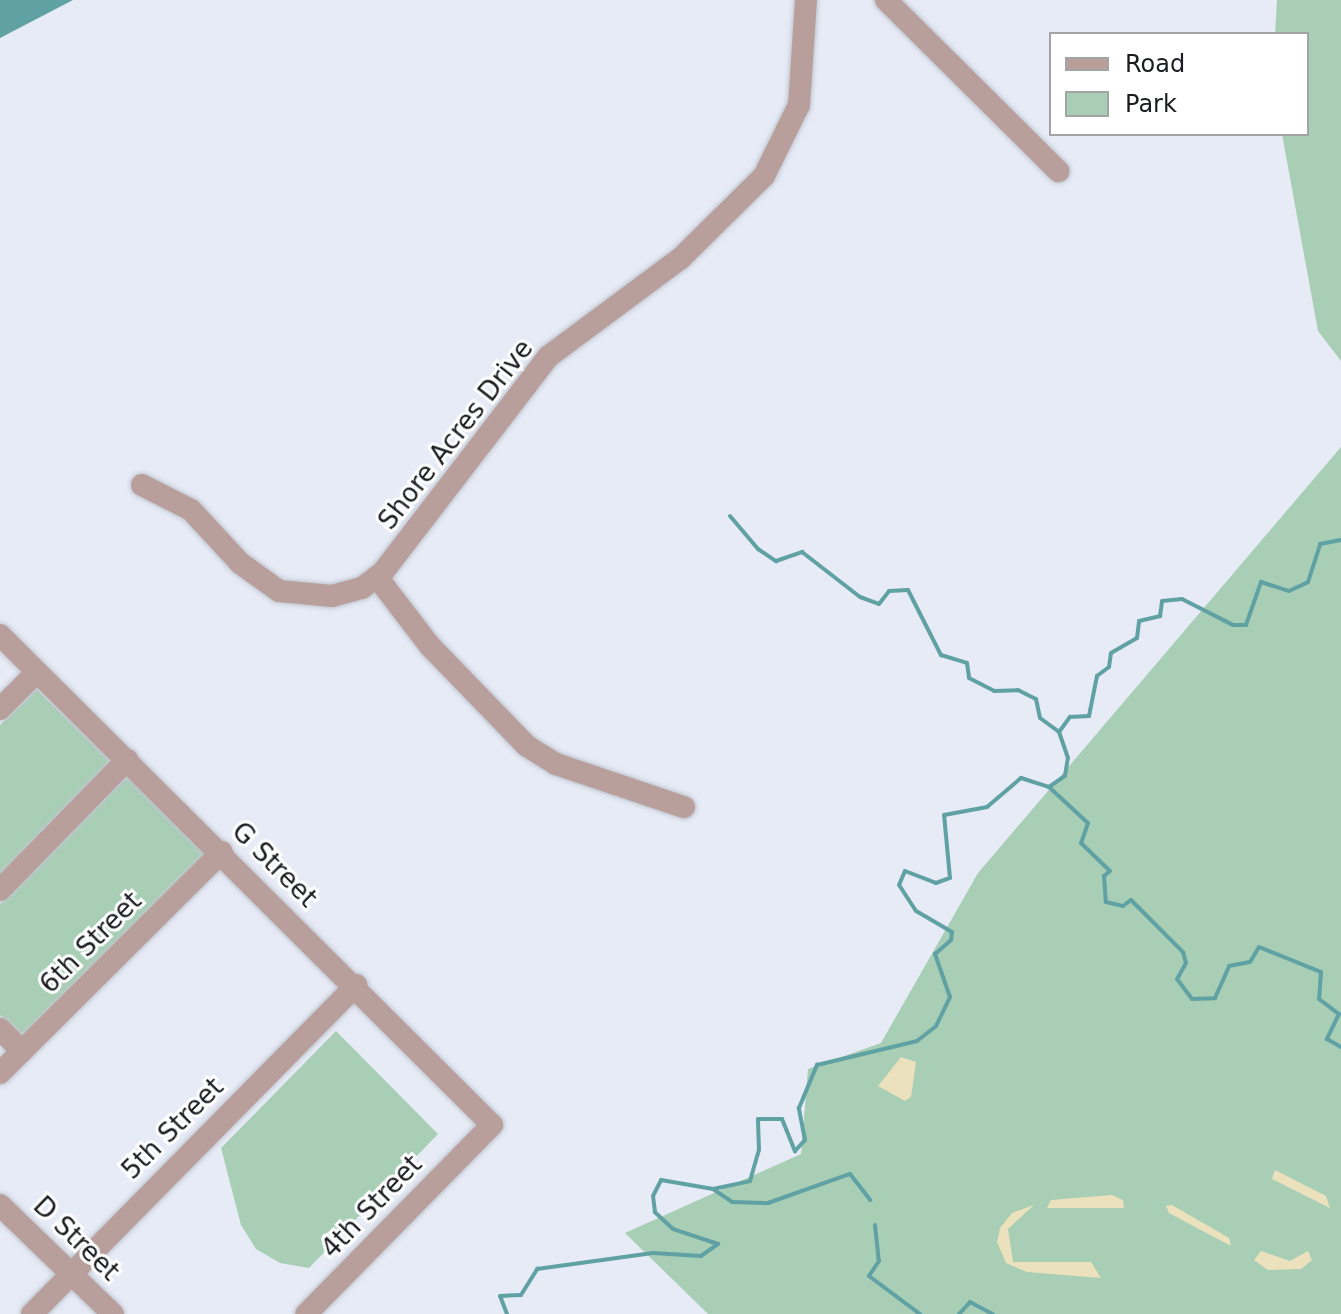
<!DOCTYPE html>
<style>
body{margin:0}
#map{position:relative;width:1341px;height:1314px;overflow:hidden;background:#e6ebf6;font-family:"DejaVu Sans",sans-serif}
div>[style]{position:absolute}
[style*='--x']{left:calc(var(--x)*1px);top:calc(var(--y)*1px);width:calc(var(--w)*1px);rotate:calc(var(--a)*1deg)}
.green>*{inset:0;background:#a8ceb5}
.sand>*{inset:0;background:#ebe1bc}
.water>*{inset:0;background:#60a1a4}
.stream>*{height:4px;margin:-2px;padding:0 2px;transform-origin:2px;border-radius:2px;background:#60a1a4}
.roads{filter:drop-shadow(0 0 2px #c1c6cf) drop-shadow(0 0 2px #c1c6cf)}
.minor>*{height:22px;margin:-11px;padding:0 11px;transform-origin:11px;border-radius:11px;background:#b89f9c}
span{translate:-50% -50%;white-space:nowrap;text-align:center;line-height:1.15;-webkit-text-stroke:6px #fff;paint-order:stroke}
.street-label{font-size:26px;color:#1a1c20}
.legend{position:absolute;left:1049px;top:32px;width:260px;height:104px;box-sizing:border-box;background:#fff;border:2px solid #a3a4a6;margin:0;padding:10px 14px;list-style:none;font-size:24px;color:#1a1c20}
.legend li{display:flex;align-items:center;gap:16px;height:40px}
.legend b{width:40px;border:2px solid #a3a4a6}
</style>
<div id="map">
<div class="green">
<div style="clip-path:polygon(1277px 0,1341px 0,1341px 361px,1318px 331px,1282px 134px,1307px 134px,1307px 34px,1275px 34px)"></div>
<div style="clip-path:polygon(1341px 447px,1341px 1314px,708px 1314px,625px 1233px,801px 1154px,808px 1069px,881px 1043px,978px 873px)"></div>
<div style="clip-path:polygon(37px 689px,114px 765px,0 880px,0 725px)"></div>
<div style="clip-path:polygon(126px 776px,206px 854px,25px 1039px,0 1015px,0 904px)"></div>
<div style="clip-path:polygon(336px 1031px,438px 1134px,309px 1268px,280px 1263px,256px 1249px,241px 1225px,221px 1148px)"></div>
</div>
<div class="sand">
<div style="clip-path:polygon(901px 1057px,916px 1062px,911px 1097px,905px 1101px,878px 1086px)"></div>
<div style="clip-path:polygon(1275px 1170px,1326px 1196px,1330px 1208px,1272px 1179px)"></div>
<div style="clip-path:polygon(1112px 1195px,1123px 1200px,1124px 1208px,1047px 1208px,1051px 1200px)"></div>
<div style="clip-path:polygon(1034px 1205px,1008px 1229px,1013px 1262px,1091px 1262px,1101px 1278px,1027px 1272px,1006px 1263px,997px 1242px,1000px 1228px,1012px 1213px)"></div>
<div style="clip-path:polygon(1172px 1205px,1229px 1238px,1231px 1246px,1169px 1213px,1166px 1206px)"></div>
<div style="clip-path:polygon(1261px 1251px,1290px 1261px,1308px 1251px,1312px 1260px,1301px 1269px,1268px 1270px,1254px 1260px)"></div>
</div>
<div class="water">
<div style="clip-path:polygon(0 0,73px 0,0 38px)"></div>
</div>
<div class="stream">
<div style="--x:730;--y:516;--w:43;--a:49.7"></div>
<div style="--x:758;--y:549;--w:22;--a:34"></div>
<div style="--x:776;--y:561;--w:28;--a:-19"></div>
<div style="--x:802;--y:552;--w:73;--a:37.8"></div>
<div style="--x:860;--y:597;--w:20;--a:20"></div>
<div style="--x:879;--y:604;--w:16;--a:-52"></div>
<div style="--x:889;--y:591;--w:19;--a:-3"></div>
<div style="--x:908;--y:590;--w:73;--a:63.1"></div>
<div style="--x:941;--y:655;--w:27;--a:17"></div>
<div style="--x:967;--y:663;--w:15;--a:82"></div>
<div style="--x:969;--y:678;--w:28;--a:27"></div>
<div style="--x:994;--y:691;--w:24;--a:-2"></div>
<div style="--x:1018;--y:690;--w:20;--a:27"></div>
<div style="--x:1036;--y:699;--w:19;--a:78"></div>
<div style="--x:1040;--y:718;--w:24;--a:36"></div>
<div style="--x:1049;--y:787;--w:19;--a:-35"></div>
<div style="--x:1065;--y:776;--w:18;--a:-81"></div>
<div style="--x:1068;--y:758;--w:28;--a:-109"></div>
<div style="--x:1059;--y:732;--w:19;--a:-54"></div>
<div style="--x:1070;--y:717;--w:19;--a:-3"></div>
<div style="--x:1089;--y:716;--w:41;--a:-78.7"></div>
<div style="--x:1097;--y:676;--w:15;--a:-37"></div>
<div style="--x:1109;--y:667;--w:14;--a:-82"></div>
<div style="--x:1111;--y:653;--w:30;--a:-30"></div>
<div style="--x:1137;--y:638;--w:17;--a:-83"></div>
<div style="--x:1139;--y:621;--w:22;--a:-13"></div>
<div style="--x:1160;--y:616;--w:15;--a:-82"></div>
<div style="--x:1162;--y:601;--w:20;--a:-6"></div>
<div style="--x:1182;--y:599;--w:57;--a:27"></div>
<div style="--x:1233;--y:625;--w:13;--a:0"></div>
<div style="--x:1246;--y:625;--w:46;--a:-70.8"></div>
<div style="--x:1261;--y:582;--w:29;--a:18"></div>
<div style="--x:1289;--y:591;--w:21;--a:-25"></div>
<div style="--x:1308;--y:582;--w:40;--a:-72"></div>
<div style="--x:1320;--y:544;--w:21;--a:-11"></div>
<div style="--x:713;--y:1189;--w:38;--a:-12"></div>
<div style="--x:750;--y:1181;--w:32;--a:-74"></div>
<div style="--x:759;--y:1150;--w:31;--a:-92"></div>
<div style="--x:758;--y:1119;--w:24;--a:0"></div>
<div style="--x:782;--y:1119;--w:35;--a:68"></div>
<div style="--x:795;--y:1151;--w:15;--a:-48"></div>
<div style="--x:805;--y:1140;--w:33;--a:-101"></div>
<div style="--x:799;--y:1108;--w:47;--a:-67.3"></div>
<div style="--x:817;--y:1065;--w:103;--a:-13.5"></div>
<div style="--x:917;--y:1041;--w:24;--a:-38"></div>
<div style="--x:936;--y:1026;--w:32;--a:-64"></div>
<div style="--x:950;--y:997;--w:46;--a:-109.2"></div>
<div style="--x:935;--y:954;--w:21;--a:-41"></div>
<div style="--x:951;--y:940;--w:8;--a:-83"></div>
<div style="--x:952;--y:932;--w:42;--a:-149.7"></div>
<div style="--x:916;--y:911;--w:31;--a:-123"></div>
<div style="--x:899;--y:885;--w:15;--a:-67"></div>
<div style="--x:905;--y:871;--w:33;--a:21"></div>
<div style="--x:936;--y:883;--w:15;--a:-20"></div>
<div style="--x:950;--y:878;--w:63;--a:-95.4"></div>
<div style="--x:944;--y:815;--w:44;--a:-10.5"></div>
<div style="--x:987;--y:807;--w:45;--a:-40.5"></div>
<div style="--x:1021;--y:778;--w:29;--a:18"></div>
<div style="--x:1049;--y:787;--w:53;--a:42.7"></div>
<div style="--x:1088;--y:823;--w:21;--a:109"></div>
<div style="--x:1081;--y:843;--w:40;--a:44"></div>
<div style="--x:1110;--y:871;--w:8;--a:140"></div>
<div style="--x:1104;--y:876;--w:26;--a:86"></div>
<div style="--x:1106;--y:902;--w:17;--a:13"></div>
<div style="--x:1123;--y:906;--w:10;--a:-37"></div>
<div style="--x:1131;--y:900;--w:74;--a:45"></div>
<div style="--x:1183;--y:952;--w:11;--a:75"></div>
<div style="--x:1186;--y:963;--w:18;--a:119"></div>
<div style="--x:1177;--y:979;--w:25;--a:53"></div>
<div style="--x:1192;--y:999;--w:23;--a:-2"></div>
<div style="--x:1215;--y:998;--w:35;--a:-66"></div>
<div style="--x:1229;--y:966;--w:21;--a:-11"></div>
<div style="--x:1250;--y:962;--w:17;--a:-59"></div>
<div style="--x:1259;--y:947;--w:67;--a:22"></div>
<div style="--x:1321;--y:972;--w:27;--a:94"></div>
<div style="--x:1319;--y:999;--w:25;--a:37"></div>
<div style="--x:1339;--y:1014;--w:28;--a:116"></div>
<div style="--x:1327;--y:1039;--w:16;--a:30"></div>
<div style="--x:875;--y:1225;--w:36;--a:84"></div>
<div style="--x:879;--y:1261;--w:18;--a:124"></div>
<div style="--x:869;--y:1276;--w:64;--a:36.7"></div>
<div style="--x:507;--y:1314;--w:19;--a:-111"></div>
<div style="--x:500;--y:1296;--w:21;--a:-3"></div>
<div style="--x:521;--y:1295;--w:31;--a:-58"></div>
<div style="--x:537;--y:1269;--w:117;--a:-7.9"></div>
<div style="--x:653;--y:1253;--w:48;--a:3.6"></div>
<div style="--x:701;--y:1256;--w:21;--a:-35"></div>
<div style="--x:718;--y:1244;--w:47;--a:-161.6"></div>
<div style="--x:673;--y:1229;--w:25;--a:-137"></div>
<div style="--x:655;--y:1212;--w:16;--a:-97"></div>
<div style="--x:653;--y:1196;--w:18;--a:-63"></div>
<div style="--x:661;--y:1180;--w:53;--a:9.8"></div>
<div style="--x:713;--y:1189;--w:23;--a:34"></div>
<div style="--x:732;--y:1202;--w:36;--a:2"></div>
<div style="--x:768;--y:1203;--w:87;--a:-19.5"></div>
<div style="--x:850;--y:1174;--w:33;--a:52"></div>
<div style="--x:959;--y:1314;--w:16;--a:-47"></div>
<div style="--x:970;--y:1302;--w:26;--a:28"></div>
</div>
<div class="roads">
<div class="minor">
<div style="--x:886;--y:0;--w:243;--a:44.8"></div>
<div style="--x:142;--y:485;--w:55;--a:27"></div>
<div style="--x:191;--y:510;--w:72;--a:47.2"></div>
<div style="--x:240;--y:563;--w:48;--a:35.7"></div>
<div style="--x:279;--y:591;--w:53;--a:5.4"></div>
<div style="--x:332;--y:596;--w:31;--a:-15"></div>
<div style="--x:362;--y:588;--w:26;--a:-37"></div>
<div style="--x:383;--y:572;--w:272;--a:-52.5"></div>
<div style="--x:549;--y:356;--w:164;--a:-36.6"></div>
<div style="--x:681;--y:258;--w:117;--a:-44.7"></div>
<div style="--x:764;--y:176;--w:79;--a:-63.8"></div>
<div style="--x:799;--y:105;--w:105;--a:-86.2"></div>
<div style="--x:377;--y:577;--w:87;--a:52.5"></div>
<div style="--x:430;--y:646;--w:139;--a:45.9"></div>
<div style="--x:527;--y:746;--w:34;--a:32"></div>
<div style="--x:556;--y:764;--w:135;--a:18.6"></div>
<div style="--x:0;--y:635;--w:694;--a:44.88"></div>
<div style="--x:492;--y:1125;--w:265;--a:134.5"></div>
<div style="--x:0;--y:709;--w:52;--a:-45"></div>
<div style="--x:0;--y:890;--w:182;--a:-45.7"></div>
<div style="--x:0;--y:1029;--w:31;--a:45"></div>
<div style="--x:0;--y:1073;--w:313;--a:-44.9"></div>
<div style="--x:0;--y:1205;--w:157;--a:44"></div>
<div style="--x:32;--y:1314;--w:462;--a:-45.4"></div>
</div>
</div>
<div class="street-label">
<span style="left:456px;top:435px;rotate:-52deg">Shore Acres Drive</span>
<span style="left:274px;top:865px;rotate:45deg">G Street</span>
<span style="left:91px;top:943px;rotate:-45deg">6th Street</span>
<span style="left:173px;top:1129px;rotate:-45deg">5th Street</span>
<span style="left:372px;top:1207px;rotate:-46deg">4th Street</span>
<span style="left:76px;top:1239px;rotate:44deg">D Street</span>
</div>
<ul class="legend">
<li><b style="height:10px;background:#b89f9c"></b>Road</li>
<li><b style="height:22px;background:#a8ceb5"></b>Park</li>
</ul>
</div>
